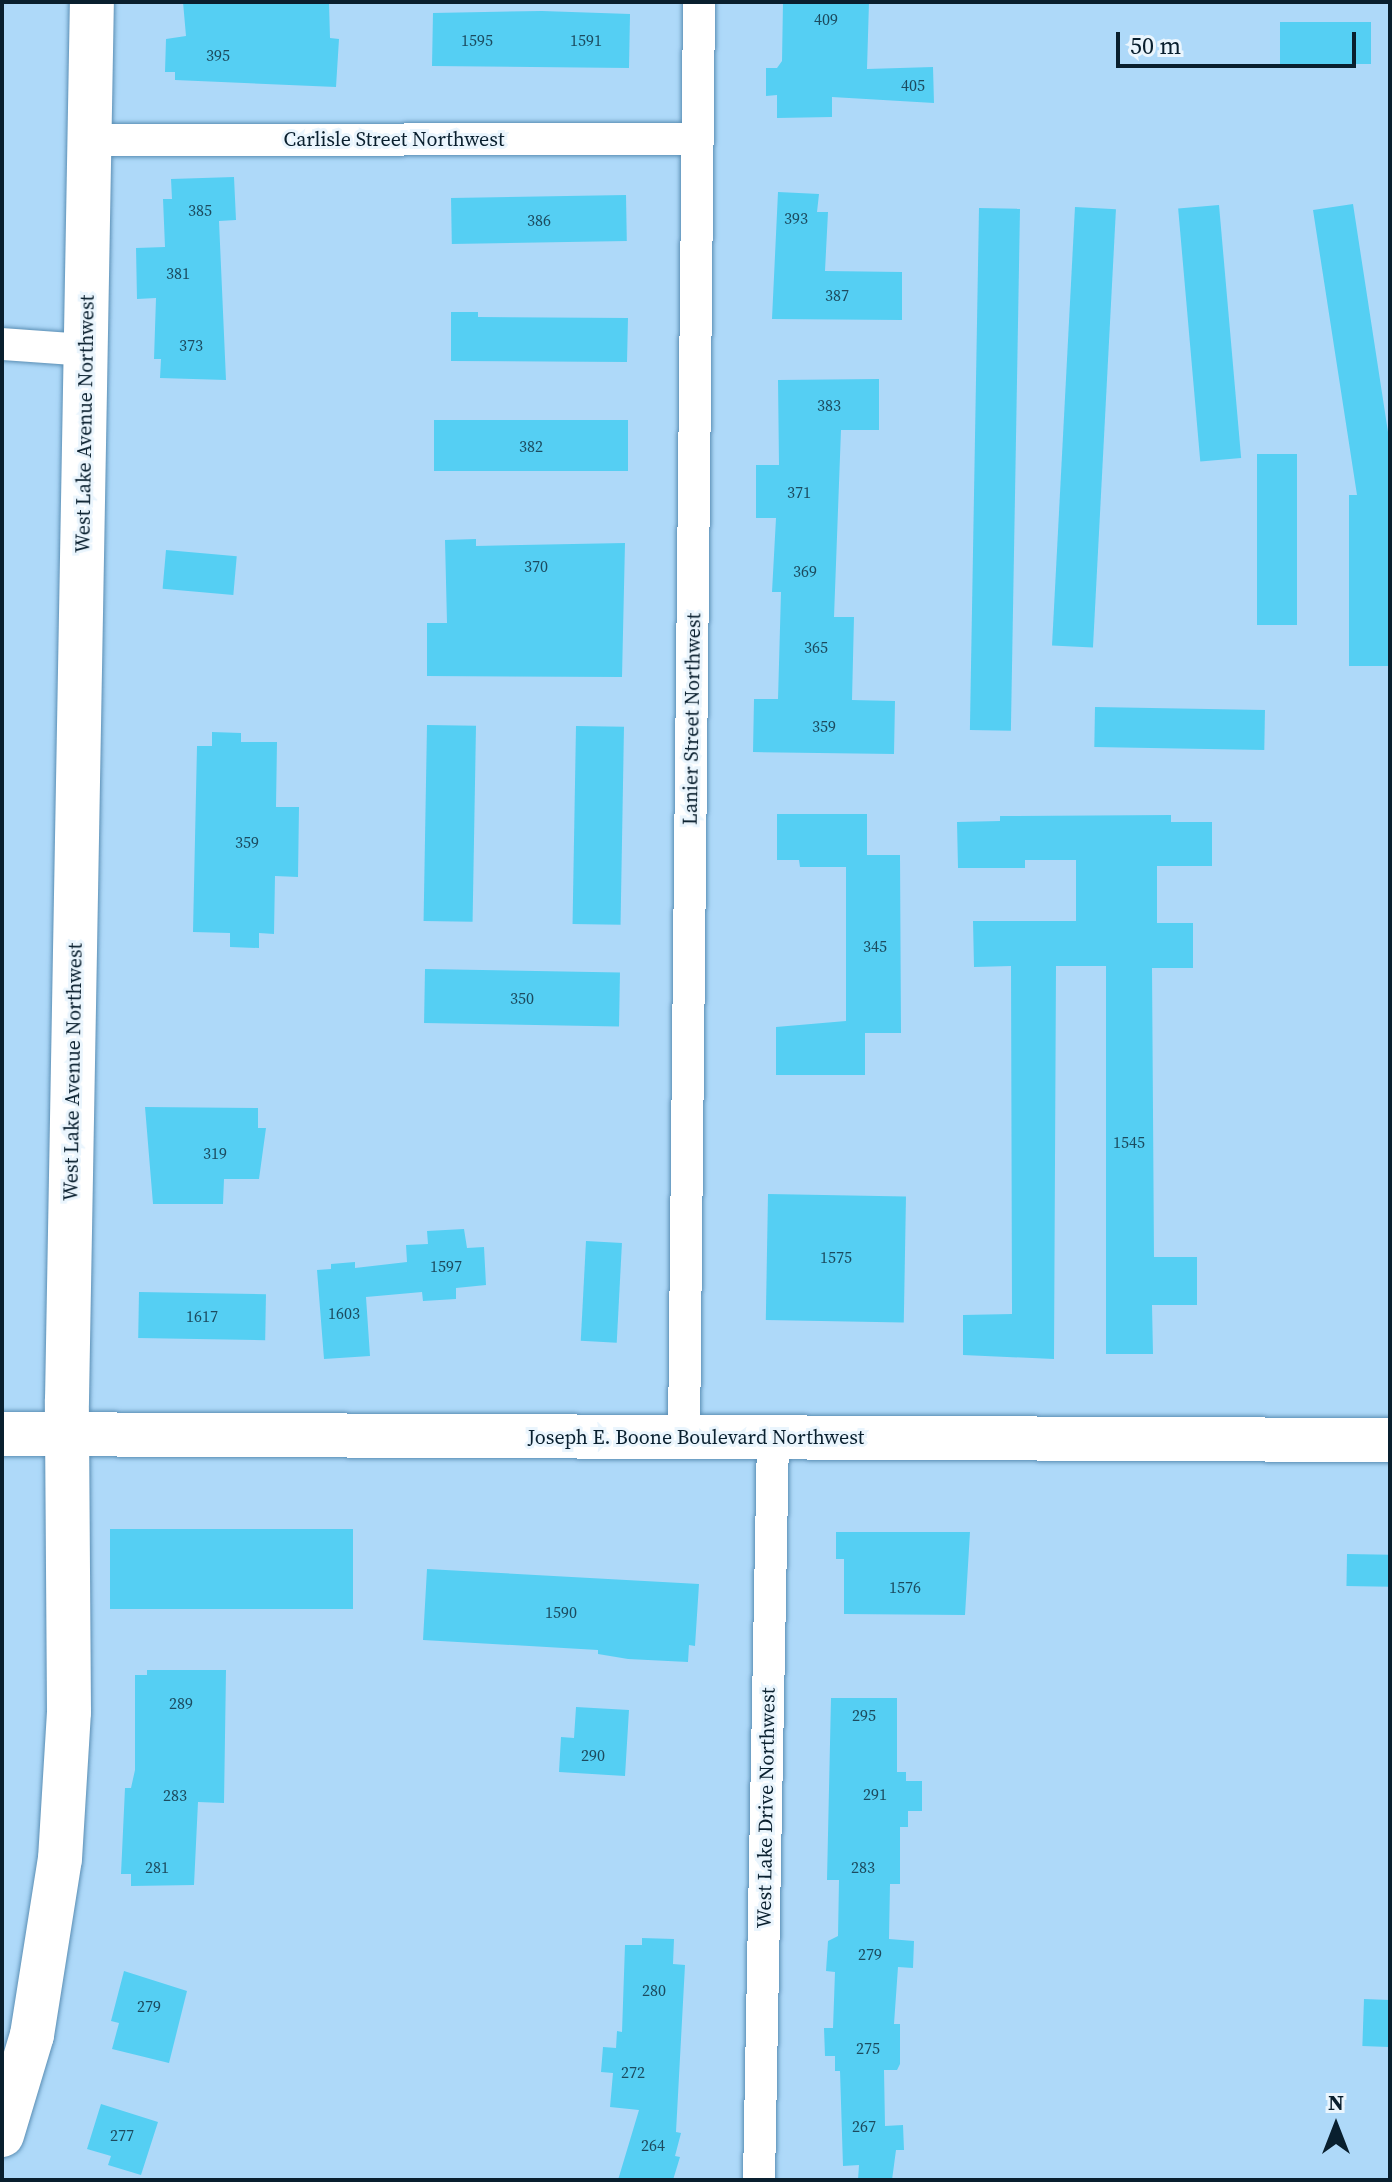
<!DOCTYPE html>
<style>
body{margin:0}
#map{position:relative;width:1392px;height:2182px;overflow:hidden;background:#aed9f9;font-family:"Source Serif 4",serif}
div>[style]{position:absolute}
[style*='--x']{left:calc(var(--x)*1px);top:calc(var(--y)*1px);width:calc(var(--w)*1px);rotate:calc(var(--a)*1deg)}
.building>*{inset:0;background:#55cff3;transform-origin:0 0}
.roads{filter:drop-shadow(0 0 2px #5a8eb4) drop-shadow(0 0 2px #5a8eb4)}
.street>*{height:32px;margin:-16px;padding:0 16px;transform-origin:16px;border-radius:16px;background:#fff}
.secondary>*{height:44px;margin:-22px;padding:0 22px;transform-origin:22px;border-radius:22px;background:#fff}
span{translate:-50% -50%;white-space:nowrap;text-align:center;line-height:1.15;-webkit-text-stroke:6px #eaf5fd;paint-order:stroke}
.number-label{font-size:16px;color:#1c4b5f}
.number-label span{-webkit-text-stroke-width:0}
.street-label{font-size:20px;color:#091f2e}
.frame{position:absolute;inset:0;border:4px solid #091f2e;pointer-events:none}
.north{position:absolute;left:1296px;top:2086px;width:80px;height:80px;-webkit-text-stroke:6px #eaf5fd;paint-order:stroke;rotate:0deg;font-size:22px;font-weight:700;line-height:32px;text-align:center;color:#091f2e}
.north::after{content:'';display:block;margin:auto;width:28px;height:36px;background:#091f2e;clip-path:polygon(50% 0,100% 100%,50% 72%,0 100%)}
.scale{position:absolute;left:1116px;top:32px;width:240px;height:36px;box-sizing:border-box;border:4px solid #091f2e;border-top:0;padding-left:10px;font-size:24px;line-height:28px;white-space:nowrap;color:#091f2e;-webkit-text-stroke:6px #eaf5fd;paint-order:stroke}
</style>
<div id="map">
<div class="building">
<div style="clip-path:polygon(183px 2px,329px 2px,330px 38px,339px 39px,336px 87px,175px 80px,175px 72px,165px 72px,166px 39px,186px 36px)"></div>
<div style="clip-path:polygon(783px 2px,869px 2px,867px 69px,933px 67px,934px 103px,832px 97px,832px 117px,777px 118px,777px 95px,766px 96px,766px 68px,777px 68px,782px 61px)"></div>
<div style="clip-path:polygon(542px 11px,630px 14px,629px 68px,432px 66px,433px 13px)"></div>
<div style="left:1280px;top:22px;width:91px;height:42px"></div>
<div style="clip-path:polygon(234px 177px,236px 220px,219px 221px,226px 380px,160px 378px,161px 359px,154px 359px,156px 298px,137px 299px,136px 248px,165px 247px,163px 199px,172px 199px,171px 179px)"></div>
<div style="clip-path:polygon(778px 192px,819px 194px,817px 212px,828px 212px,825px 271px,902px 272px,902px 320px,772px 319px)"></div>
<div style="left:626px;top:195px;width:46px;height:175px;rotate:89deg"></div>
<div style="clip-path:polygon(1353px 204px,1390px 445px,1389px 666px,1349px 666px,1349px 495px,1357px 495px,1313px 210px)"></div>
<div style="left:1219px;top:205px;width:254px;height:41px;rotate:85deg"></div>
<div style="left:1075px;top:207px;width:41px;height:439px;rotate:3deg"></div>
<div style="left:979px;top:208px;width:41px;height:522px;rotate:1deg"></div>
<div style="clip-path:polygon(451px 312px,478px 312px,478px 317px,628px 318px,627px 362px,451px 361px)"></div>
<div style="clip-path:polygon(879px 379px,879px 430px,841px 430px,834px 617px,854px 617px,852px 700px,895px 701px,894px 754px,753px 752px,754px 699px,778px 699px,781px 592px,772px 592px,776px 518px,756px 518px,756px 465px,779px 465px,778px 380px)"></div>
<div style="left:628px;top:420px;width:51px;height:194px;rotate:90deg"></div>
<div style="left:1257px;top:454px;width:40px;height:171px"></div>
<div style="clip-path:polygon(476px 539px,476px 546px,625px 543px,622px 677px,427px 676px,427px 623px,447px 623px,445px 540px)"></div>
<div style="left:166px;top:550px;width:71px;height:39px;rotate:5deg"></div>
<div style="left:1095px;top:707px;width:170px;height:40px;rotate:1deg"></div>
<div style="left:427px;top:725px;width:49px;height:196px;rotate:1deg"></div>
<div style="left:576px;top:726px;width:48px;height:198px;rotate:1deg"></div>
<div style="clip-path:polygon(212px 732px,241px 733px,241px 742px,277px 742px,276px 807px,299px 807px,298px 877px,275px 876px,274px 934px,259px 933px,259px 948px,230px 947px,230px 933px,193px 932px,197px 746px,212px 746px)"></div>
<div style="clip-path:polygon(777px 814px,867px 814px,867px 855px,900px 855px,901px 1033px,865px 1033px,865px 1075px,776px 1075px,776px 1027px,846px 1021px,846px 867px,800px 867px,799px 860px,777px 860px)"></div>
<div style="clip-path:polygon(1171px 815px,1171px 822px,1212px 822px,1212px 866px,1157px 866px,1157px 923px,1193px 923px,1193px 968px,1152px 968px,1154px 1257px,1197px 1257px,1197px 1305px,1152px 1305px,1153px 1354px,1106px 1354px,1106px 966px,1056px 966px,1054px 1359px,963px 1355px,963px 1315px,1012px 1314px,1011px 966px,974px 967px,973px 921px,1076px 921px,1076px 860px,1025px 860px,1025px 868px,958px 868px,957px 822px,1000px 821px,1000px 816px)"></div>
<div style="left:425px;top:969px;width:195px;height:54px;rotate:1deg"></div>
<div style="clip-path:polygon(145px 1107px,258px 1108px,258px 1128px,266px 1128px,259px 1179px,224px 1179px,223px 1204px,153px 1204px)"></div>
<div style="left:768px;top:1194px;width:138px;height:126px;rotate:1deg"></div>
<div style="clip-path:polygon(464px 1229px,467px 1248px,484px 1247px,486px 1285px,456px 1288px,456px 1299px,423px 1301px,422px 1292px,366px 1297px,370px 1356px,324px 1359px,317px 1270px,331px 1269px,331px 1264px,355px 1262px,355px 1268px,407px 1262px,406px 1245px,428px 1244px,427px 1231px)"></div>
<div style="left:586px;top:1241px;width:36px;height:100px;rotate:3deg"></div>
<div style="left:139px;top:1292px;width:127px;height:46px;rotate:1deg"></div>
<div style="left:110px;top:1529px;width:243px;height:80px"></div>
<div style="clip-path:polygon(836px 1532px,970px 1532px,965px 1615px,844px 1614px,844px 1559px,836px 1559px)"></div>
<div style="left:1347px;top:1554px;width:43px;height:32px;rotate:1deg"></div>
<div style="clip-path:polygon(427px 1569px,699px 1584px,695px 1646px,689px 1645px,688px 1662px,628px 1659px,598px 1654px,598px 1650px,423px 1640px)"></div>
<div style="clip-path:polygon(147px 1670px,226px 1670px,224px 1803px,198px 1802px,194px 1885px,131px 1886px,131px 1874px,121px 1874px,125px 1788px,131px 1788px,135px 1770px,135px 1675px,147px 1675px)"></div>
<div style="clip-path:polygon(831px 1698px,897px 1698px,897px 1772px,906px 1772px,906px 1781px,922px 1781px,922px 1811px,908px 1811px,908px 1827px,900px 1827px,900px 1884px,890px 1884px,889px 1939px,914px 1941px,913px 1968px,898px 1967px,894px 2024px,900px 2024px,900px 2064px,897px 2070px,884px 2070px,885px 2126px,903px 2125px,904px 2150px,896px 2150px,892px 2180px,858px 2180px,859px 2165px,843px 2166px,840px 2071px,835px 2071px,835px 2056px,825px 2056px,824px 2028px,833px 2028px,835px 1972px,826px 1971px,828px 1941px,838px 1936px,839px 1880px,827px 1880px)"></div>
<div style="clip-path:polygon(576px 1707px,629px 1710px,625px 1776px,559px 1772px,561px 1737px,574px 1738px)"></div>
<div style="clip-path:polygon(642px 1938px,674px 1939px,673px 1964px,685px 1965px,676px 2132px,681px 2133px,675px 2156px,680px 2157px,673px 2180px,618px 2180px,639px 2110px,610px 2107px,613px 2073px,601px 2072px,603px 2047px,616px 2048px,617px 2031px,622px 2032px,625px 1945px,642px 1945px)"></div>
<div style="clip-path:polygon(124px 1971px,187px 1991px,169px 2063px,112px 2049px,119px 2023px,111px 2021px)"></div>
<div style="left:1364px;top:1999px;width:26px;height:47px;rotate:2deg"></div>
<div style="clip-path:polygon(101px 2104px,158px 2122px,141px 2175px,108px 2165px,111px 2156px,87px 2149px)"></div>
</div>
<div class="roads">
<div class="street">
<div style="--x:89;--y:140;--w:609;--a:-0.09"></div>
<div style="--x:2;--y:344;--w:84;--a:4.1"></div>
<div style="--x:684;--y:1436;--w:1434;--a:-89.4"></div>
<div style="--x:759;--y:2180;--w:743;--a:-88.92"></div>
</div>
<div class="secondary">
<div style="--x:2;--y:1434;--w:1388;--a:0.25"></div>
<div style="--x:2;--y:2135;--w:104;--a:-73.3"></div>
<div style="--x:32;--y:2035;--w:178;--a:-81"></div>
<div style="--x:60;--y:1859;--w:147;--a:-86.5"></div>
<div style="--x:69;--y:1712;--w:312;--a:-90.4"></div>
<div style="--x:67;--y:1400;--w:1398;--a:-88.98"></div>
</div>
</div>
<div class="number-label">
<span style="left:826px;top:19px">409</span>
<span style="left:477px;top:40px">1595</span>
<span style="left:586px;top:40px">1591</span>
<span style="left:218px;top:55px">395</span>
<span style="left:913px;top:85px">405</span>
<span style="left:200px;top:210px">385</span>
<span style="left:796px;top:218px">393</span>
<span style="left:539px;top:220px">386</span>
<span style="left:178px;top:273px">381</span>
<span style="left:837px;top:295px">387</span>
<span style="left:191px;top:345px">373</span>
<span style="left:829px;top:405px">383</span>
<span style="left:531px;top:446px">382</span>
<span style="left:799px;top:492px">371</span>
<span style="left:536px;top:566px">370</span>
<span style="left:805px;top:571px">369</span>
<span style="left:816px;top:647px">365</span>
<span style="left:824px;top:726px">359</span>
<span style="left:247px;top:842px">359</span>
<span style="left:875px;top:946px">345</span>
<span style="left:522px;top:998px">350</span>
<span style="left:1129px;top:1142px">1545</span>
<span style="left:215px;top:1153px">319</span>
<span style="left:836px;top:1257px">1575</span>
<span style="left:446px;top:1266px">1597</span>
<span style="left:344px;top:1313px">1603</span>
<span style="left:202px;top:1316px">1617</span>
<span style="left:905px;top:1587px">1576</span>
<span style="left:561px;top:1612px">1590</span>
<span style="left:181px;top:1703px">289</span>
<span style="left:864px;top:1715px">295</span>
<span style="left:593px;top:1755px">290</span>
<span style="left:875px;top:1794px">291</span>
<span style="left:175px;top:1795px">283</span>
<span style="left:157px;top:1867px">281</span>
<span style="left:863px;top:1867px">283</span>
<span style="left:870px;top:1954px">279</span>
<span style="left:654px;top:1990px">280</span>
<span style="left:149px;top:2006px">279</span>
<span style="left:868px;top:2048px">275</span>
<span style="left:633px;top:2072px">272</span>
<span style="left:864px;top:2126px">267</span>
<span style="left:122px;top:2135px">277</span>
<span style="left:653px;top:2145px">264</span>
</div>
<div class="street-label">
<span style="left:394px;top:139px">Carlisle Street Northwest</span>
<span style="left:85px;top:424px;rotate:-89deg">West Lake Avenue Northwest</span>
<span style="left:692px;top:719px;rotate:-89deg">Lanier Street Northwest</span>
<span style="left:73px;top:1072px;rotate:-89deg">West Lake Avenue Northwest</span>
<span style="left:696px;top:1437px">Joseph E. Boone Boulevard Northwest</span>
<span style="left:766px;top:1808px;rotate:-89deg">West Lake Drive Northwest</span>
</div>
<div class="frame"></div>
<div class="north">N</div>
<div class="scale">50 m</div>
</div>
